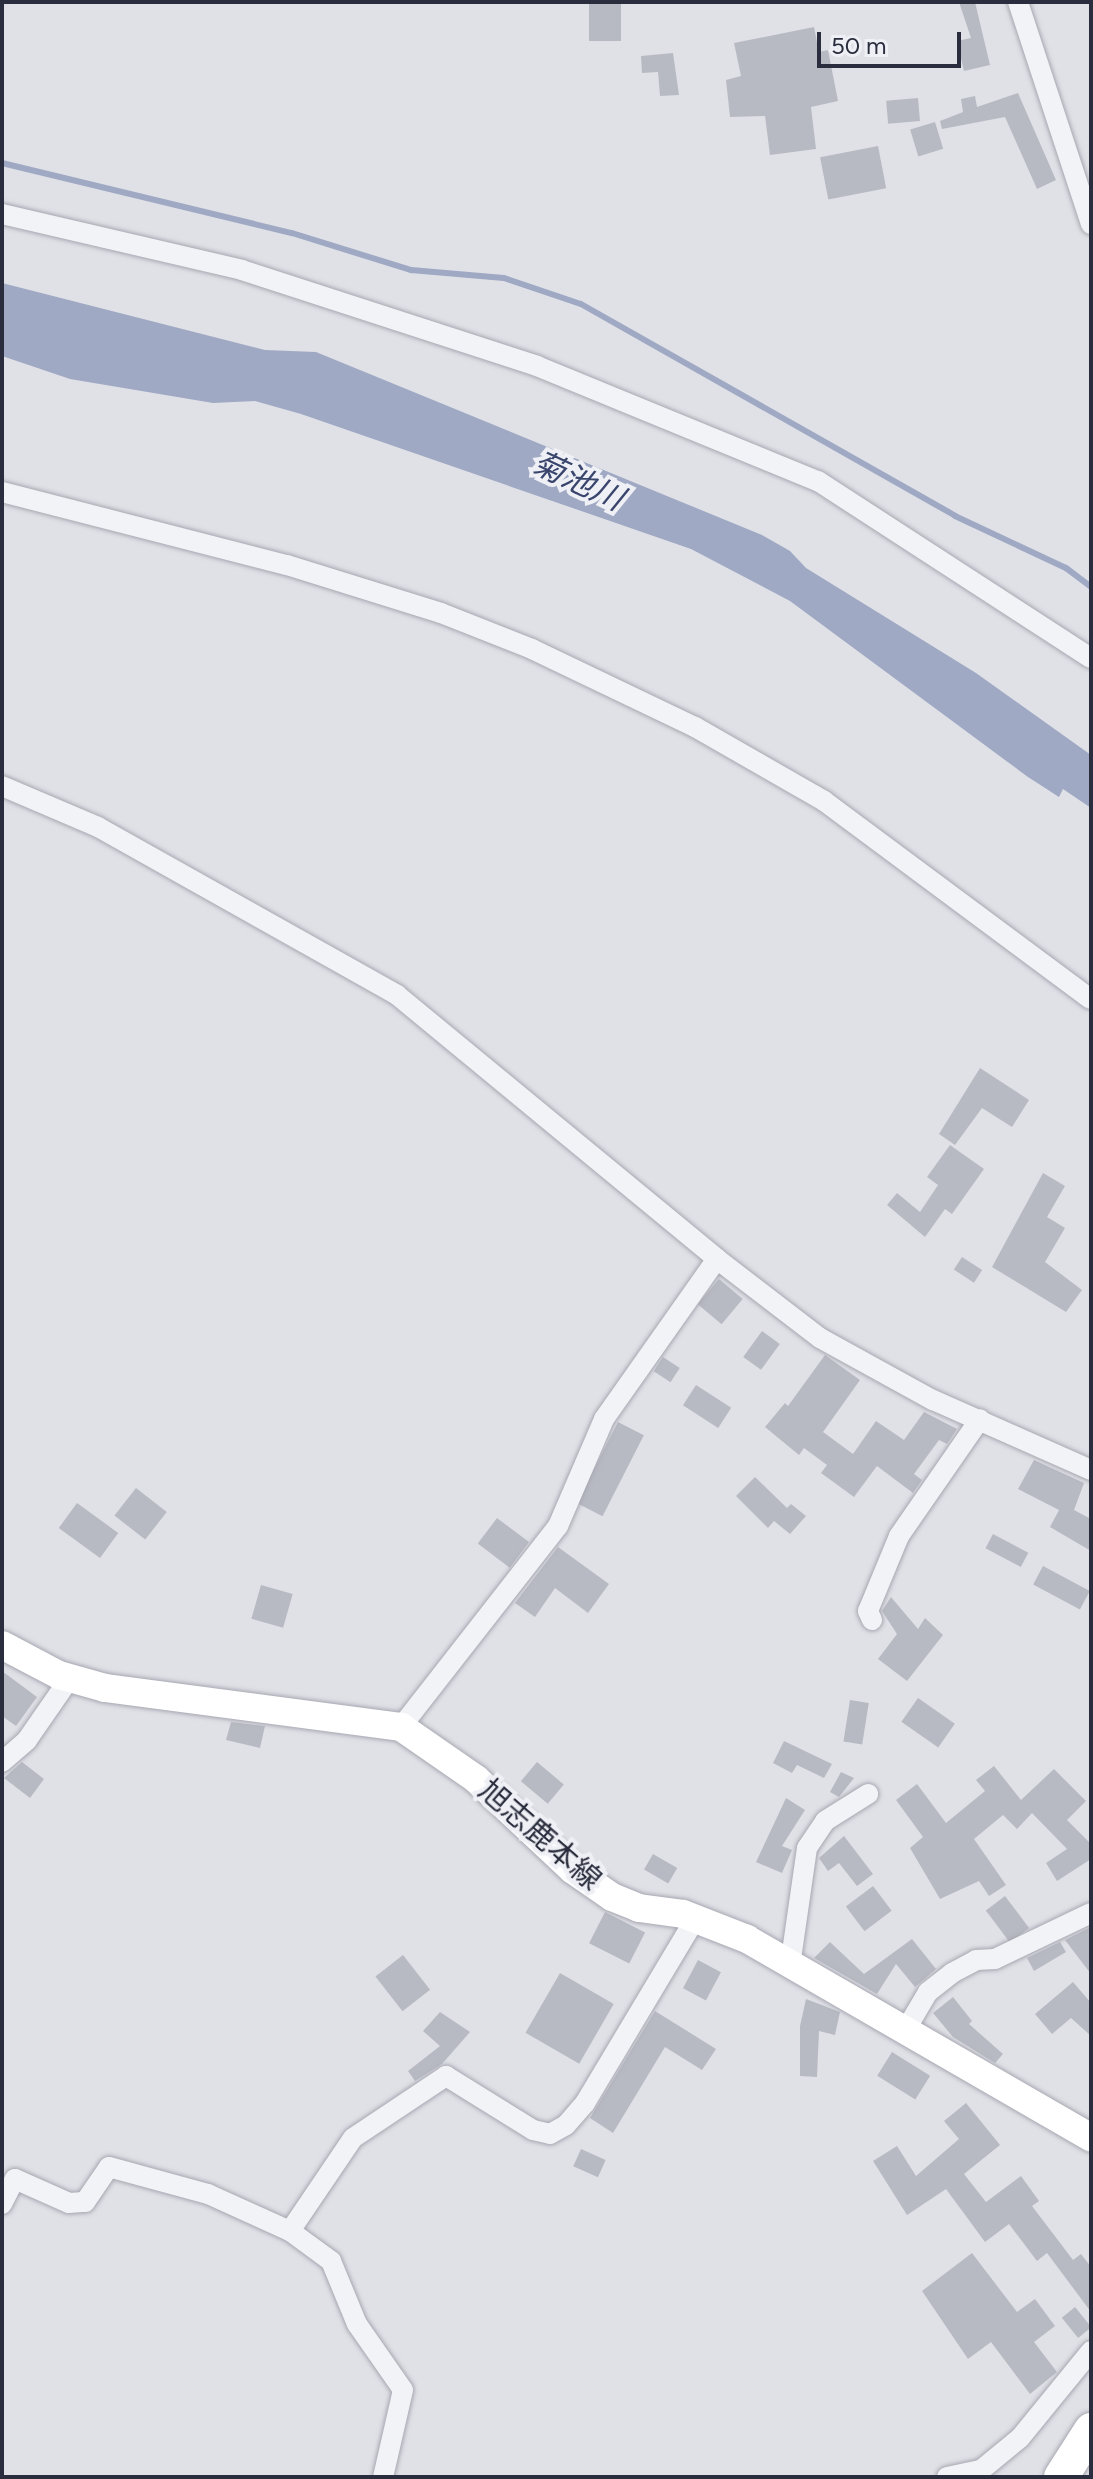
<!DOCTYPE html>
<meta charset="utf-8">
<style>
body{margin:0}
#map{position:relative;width:1093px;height:2479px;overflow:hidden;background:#e0e1e7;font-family:Figtree,"Noto Sans JP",sans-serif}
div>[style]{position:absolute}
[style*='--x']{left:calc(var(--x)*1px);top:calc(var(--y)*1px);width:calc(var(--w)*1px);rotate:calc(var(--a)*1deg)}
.water>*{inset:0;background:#9fa9c3}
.stream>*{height:6px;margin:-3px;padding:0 3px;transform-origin:3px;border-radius:3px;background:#9fa9c3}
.building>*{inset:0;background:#b8bac3;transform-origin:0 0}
.roads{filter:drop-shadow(0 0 2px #a6a7b1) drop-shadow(0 0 2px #a6a7b1)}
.minor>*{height:20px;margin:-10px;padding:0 10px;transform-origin:10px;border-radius:10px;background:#f2f3f6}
.secondary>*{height:28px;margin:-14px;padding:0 14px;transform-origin:14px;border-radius:14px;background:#fff}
.trunk>*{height:34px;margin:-17px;padding:0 17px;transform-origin:17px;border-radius:17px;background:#fff}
span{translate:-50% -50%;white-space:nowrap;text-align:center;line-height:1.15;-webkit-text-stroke:8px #eff0f5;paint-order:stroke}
.street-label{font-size:30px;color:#2a2d3d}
.water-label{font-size:32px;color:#39456c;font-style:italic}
.frame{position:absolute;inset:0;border:4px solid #2a2d3d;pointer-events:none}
.scale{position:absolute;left:817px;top:32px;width:144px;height:36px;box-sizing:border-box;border:4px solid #2a2d3d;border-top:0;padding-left:10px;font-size:24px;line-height:28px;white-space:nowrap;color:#2a2d3d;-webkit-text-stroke:6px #eff0f5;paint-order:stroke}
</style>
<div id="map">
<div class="water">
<div style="clip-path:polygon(2px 283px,265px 350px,316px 352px,762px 535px,790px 551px,806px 568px,976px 673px,1091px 755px,1091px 808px,1063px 789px,1059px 797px,1028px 777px,790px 601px,691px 549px,301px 414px,255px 401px,213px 403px,70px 379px,2px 356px)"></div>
</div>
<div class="stream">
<div style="--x:2;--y:163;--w:298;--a:13.6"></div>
<div style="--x:292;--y:233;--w:125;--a:17.3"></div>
<div style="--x:411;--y:270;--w:93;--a:4.9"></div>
<div style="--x:504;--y:278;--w:81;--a:18.7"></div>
<div style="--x:581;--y:304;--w:430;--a:29.5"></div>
<div style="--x:955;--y:516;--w:123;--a:25.1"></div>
<div style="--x:1066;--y:568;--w:31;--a:37"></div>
</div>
<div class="building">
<div style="left:589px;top:2px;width:32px;height:39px"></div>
<div style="clip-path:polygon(959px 2px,975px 2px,990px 65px,964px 71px,957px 41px,971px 38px)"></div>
<div style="clip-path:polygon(814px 27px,819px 52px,828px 50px,838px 101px,811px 107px,816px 149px,770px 155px,765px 116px,730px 117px,726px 80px,741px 76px,734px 43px)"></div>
<div style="clip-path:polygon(673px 53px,679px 95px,660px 96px,658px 72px,642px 73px,641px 56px)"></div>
<div style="clip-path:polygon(1018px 93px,1056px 180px,1037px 189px,1005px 117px,942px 129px,940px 121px,963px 112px,961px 99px,975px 96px,977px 107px)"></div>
<div style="left:918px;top:98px;width:23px;height:32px;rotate:85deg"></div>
<div style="left:935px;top:122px;width:28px;height:26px;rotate:73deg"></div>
<div style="left:878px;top:146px;width:43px;height:59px;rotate:79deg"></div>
<div style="clip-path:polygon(980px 1068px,1029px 1100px,1012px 1127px,982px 1108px,955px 1145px,939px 1134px)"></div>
<div style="clip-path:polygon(950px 1145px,984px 1169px,952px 1214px,945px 1209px,925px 1237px,887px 1205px,897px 1193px,920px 1212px,938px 1185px,927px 1177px)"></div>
<div style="clip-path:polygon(1043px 1173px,1065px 1186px,1047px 1217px,1065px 1228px,1045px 1262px,1082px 1290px,1066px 1312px,992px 1267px)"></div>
<div style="left:962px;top:1257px;width:24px;height:15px;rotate:33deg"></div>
<div style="left:719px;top:1279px;width:31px;height:33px;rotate:40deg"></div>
<div style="left:762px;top:1331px;width:22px;height:32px;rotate:36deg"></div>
<div style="clip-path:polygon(825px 1355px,860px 1380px,823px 1432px,853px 1454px,876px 1421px,904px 1440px,924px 1412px,957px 1429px,947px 1444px,939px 1440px,914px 1474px,922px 1480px,913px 1493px,877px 1466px,854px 1497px,821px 1473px,827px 1465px,804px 1448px,799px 1455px,765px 1427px,785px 1403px,788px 1406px)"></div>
<div style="left:663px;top:1357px;width:20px;height:17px;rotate:33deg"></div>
<div style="left:696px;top:1385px;width:42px;height:24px;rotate:33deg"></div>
<div style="left:618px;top:1422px;width:29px;height:91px;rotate:27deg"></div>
<div style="clip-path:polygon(1034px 1460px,1084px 1483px,1074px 1510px,1091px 1519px,1091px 1551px,1050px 1527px,1059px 1510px,1018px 1489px)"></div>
<div style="clip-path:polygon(755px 1477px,787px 1508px,791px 1504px,806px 1516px,790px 1534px,774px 1521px,768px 1528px,736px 1496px)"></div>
<div style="left:136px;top:1488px;width:39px;height:35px;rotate:38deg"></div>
<div style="left:77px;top:1503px;width:51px;height:31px;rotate:36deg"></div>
<div style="left:497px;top:1518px;width:40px;height:32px;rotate:37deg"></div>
<div style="left:993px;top:1534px;width:40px;height:16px;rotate:28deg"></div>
<div style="clip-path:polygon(558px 1547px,609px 1584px,588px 1613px,555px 1588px,535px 1617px,515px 1603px)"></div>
<div style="left:1043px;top:1566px;width:53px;height:21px;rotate:28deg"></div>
<div style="left:261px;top:1585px;width:33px;height:35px;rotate:16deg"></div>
<div style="clip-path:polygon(891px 1597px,918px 1629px,925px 1618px,943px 1635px,907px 1681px,878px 1659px,897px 1634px,882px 1611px)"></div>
<div style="clip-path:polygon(2px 1671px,37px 1697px,16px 1726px,2px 1716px)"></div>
<div style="left:918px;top:1698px;width:45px;height:29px;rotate:35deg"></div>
<div style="left:850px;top:1700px;width:19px;height:42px;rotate:9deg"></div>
<div style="clip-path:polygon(231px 1722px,265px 1726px,260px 1748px,226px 1740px)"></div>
<div style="clip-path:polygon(784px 1741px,832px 1764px,824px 1778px,797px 1765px,792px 1773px,773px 1763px)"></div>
<div style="clip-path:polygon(22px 1762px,44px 1779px,30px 1798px,4px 1778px)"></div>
<div style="left:537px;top:1762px;width:35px;height:25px;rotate:40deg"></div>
<div style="clip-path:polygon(994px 1766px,1021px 1800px,1054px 1769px,1086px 1801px,1067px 1820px,1091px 1844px,1091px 1859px,1057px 1881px,1046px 1863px,1067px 1849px,1032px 1813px,1017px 1829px,1003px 1815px,974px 1839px,1006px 1885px,989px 1896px,979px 1881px,940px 1899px,910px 1848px,923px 1837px,896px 1800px,917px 1784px,946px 1823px,985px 1791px,976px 1780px)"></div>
<div style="clip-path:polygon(841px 1772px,854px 1778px,839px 1797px,830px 1792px)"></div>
<div style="clip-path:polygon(786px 1798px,805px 1810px,782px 1846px,792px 1850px,782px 1873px,756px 1862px)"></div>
<div style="clip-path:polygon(844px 1836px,873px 1874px,857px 1886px,839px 1863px,828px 1871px,819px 1858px)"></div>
<div style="left:653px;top:1854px;width:28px;height:18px;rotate:30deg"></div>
<div style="left:873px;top:1886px;width:31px;height:34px;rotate:53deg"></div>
<div style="left:1005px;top:1896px;width:40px;height:24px;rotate:53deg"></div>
<div style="left:605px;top:1912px;width:45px;height:35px;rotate:27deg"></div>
<div style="clip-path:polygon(1091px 1927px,1091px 1974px,1065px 1940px)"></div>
<div style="clip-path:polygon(912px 1939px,936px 1969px,915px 1987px,896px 1964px,877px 1994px,814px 1958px,830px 1942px,864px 1974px)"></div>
<div style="clip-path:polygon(1060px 1942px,1066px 1952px,1034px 1971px,1027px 1958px)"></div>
<div style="left:403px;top:1955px;width:44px;height:35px;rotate:52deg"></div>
<div style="left:698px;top:1960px;width:26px;height:32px;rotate:28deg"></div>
<div style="left:560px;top:1973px;width:62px;height:69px;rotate:30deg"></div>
<div style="clip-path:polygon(1073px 1982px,1091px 2003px,1091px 2036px,1071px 2018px,1052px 2034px,1035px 2014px)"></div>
<div style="clip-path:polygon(953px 1997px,972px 2021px,969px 2024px,1003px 2054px,995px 2063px,953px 2037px,933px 2013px)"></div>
<div style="clip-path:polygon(806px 1999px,840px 2012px,835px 2035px,819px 2031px,817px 2077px,800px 2076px,800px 2026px)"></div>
<div style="clip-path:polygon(655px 2011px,716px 2049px,702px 2070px,665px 2047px,613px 2133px,590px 2118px)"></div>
<div style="clip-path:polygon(440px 2012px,470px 2032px,442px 2064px,415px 2081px,408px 2071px,440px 2046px,423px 2031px)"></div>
<div style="left:892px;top:2052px;width:45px;height:28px;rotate:32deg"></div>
<div style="clip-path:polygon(966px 2103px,1000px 2145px,964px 2174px,986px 2202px,1021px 2176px,1039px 2201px,1032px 2206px,1073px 2260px,1081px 2254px,1091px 2267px,1091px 2312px,1047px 2253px,1037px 2261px,1009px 2224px,985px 2242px,946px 2189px,907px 2215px,873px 2161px,897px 2146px,916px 2176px,959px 2139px,944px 2121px)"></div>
<div style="left:581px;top:2149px;width:27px;height:19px;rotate:24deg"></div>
<div style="clip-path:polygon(972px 2253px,1017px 2312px,1035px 2299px,1055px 2326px,1034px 2342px,1057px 2372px,1030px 2394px,991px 2342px,968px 2359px,922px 2291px)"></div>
<div style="left:1075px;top:2307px;width:26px;height:17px;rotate:51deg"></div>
</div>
<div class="roads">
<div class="minor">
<div style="--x:1018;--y:2;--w:234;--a:71.8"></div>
<div style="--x:2;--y:214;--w:246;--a:13.1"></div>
<div style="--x:242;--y:270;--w:310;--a:18"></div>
<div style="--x:537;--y:366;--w:304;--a:22.3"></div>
<div style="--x:818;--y:481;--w:325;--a:33"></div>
<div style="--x:2;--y:492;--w:294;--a:14.4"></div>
<div style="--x:287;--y:565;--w:161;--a:17.3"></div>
<div style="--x:441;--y:613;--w:98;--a:21.6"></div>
<div style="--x:532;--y:649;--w:181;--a:25.6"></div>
<div style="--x:695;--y:727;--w:149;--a:29.8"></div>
<div style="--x:824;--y:801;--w:332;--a:36.6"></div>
<div style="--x:2;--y:786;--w:104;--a:23.1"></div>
<div style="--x:98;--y:827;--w:343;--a:29.3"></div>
<div style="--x:397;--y:995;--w:415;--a:39.5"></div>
<div style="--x:872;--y:1620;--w:10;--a:-114"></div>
<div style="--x:868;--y:1611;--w:81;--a:-67.5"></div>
<div style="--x:899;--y:1536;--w:142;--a:-55.3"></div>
<div style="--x:401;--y:1727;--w:255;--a:-52"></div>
<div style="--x:558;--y:1526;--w:116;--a:-66.7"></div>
<div style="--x:604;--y:1419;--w:196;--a:-54.8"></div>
<div style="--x:717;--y:1259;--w:130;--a:37.5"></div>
<div style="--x:820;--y:1338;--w:129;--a:28.8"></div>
<div style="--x:933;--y:1400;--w:173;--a:23.9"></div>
<div style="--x:2;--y:1762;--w:33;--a:-41"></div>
<div style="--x:27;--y:1740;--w:75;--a:-55.3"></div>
<div style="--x:790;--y:1966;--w:119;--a:-81.8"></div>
<div style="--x:807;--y:1848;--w:32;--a:-56"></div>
<div style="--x:825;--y:1821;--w:51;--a:-32.1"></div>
<div style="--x:905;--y:2031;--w:45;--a:-59.5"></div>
<div style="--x:928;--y:1992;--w:31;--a:-38"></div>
<div style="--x:952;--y:1973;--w:27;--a:-28"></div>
<div style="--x:976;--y:1960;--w:19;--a:-3"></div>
<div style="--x:995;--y:1959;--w:106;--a:-25.6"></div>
<div style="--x:2;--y:2204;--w:28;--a:-63"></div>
<div style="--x:15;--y:2179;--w:59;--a:24"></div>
<div style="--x:69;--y:2203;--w:16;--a:-4"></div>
<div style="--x:85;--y:2202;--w:42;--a:-55.6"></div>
<div style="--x:109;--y:2167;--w:103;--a:15.3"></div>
<div style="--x:208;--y:2194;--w:90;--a:24.3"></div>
<div style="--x:290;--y:2231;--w:112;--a:-55.9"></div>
<div style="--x:353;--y:2138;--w:112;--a:-33.7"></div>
<div style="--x:446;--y:2076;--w:102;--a:31.8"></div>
<div style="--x:533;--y:2130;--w:17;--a:13"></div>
<div style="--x:550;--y:2134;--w:18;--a:-29"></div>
<div style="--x:566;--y:2125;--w:29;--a:-49"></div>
<div style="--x:585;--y:2103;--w:214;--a:-59.1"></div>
<div style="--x:290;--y:2231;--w:51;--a:36.2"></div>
<div style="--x:331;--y:2261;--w:68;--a:67.6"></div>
<div style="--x:357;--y:2324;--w:80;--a:55.1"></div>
<div style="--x:403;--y:2390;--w:89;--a:102.9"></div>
<div style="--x:947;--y:2477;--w:35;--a:-12"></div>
<div style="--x:981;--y:2470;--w:50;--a:-39.4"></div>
<div style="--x:1020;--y:2438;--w:112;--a:-50.8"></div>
</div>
<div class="secondary">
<div style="--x:2;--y:1645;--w:64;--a:27.8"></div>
<div style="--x:59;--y:1675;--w:48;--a:15.8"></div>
<div style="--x:105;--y:1688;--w:299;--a:7.5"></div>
<div style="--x:401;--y:1727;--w:91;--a:34.7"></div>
<div style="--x:476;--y:1779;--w:133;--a:43.2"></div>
<div style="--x:573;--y:1870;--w:47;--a:34.7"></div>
<div style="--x:612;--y:1897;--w:29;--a:22"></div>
<div style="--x:639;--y:1908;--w:44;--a:7.8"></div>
<div style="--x:683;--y:1914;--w:69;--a:21.3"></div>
<div style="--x:747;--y:1939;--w:397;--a:30"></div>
</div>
<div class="trunk">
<div style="--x:1061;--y:2477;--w:56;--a:-57.4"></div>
</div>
</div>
<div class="street-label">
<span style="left:540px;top:1835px;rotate:41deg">旭志鹿本線</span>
</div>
<div class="water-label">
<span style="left:578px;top:481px;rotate:25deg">菊池川</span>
</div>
<div class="frame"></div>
<div class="scale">50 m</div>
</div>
